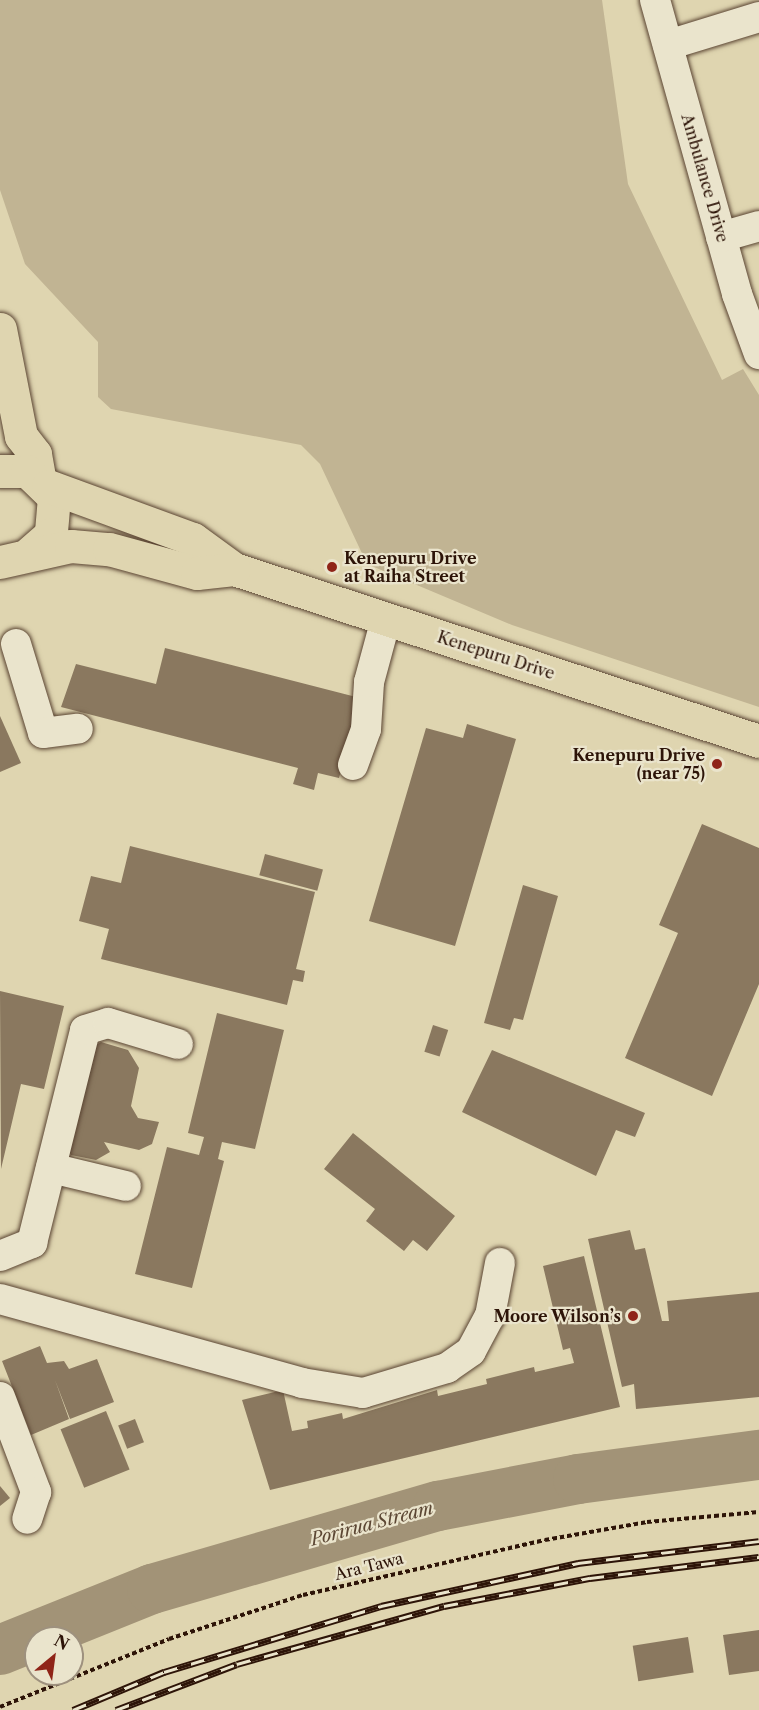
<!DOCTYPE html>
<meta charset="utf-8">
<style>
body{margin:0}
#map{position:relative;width:759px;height:1710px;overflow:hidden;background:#dfd5b0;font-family:"Libre Caslon Text",serif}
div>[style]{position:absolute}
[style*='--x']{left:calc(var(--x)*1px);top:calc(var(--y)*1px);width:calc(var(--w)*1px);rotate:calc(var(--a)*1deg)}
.green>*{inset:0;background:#c1b493}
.river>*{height:50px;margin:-25px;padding:0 25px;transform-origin:25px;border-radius:25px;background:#a29377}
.building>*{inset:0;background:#8a785f;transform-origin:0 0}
.path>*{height:4px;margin-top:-2px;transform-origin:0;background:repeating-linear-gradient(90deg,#2d1408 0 4.5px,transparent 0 7.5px)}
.roads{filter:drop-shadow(0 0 2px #5a4432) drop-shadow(0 0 2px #5a4432)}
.minor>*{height:30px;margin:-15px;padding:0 15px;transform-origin:15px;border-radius:15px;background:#eae4cc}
.major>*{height:33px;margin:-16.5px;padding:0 16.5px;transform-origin:16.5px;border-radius:16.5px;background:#dfd5b0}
.rail>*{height:7px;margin-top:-3.5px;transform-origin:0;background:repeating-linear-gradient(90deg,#eae4cc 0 14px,#2d1408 0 28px);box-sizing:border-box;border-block:2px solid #2d1408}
.dots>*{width:16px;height:16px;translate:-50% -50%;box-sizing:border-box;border:3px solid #eae4cc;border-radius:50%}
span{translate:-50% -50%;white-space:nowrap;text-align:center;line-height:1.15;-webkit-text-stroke:4.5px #eae4cc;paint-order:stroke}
.street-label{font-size:16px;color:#2d1408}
.poi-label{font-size:16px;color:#2d1408;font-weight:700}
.left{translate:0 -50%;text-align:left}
.right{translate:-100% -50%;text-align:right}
.water-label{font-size:18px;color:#5c4734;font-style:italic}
.north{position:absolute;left:24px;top:1626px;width:60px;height:60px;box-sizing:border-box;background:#eae4cc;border:2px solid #9e917e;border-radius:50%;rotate:29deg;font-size:16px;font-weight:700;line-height:24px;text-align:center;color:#2d1408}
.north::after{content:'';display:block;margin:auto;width:21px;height:27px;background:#8f2418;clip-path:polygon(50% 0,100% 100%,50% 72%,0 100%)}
</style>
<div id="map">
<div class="green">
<div style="clip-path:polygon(0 0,602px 0,628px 184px,722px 380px,743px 369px,759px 395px,759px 707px,512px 625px,367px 564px,320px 464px,301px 445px,111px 409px,98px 397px,98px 342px,25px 264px,0 190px)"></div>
</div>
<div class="river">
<div style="--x:0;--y:1650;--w:164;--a:-21.9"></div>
<div style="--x:152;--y:1589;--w:298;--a:-16.2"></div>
<div style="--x:438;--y:1506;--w:143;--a:-10.9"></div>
<div style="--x:578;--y:1479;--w:183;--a:-7.6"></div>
</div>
<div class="building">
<div style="clip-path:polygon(165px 648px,360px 698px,339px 778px,318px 773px,314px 790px,293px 784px,298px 768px,61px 707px,76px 664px,156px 684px)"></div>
<div style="clip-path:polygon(0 716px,21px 763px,0 772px)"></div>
<div style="clip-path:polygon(467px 724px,516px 739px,455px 946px,369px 921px,426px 728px,463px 738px)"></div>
<div style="clip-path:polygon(702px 824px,759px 848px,759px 984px,712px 1096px,625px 1058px,678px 933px,659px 925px)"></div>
<div style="clip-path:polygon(130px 846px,315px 892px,296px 969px,305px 971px,303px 982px,293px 980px,287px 1005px,101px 959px,109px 929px,79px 921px,91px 876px,121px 883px)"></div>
<div style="left:265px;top:854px;width:60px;height:22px;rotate:15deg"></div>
<div style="clip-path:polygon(523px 885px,558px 896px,523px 1020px,514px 1018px,510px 1030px,484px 1023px)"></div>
<div style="clip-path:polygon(0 991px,64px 1006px,44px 1089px,21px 1084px,1px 1169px)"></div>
<div style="clip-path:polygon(217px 1013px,284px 1030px,255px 1149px,222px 1142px,218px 1159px,224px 1161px,192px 1288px,135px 1274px,167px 1147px,199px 1155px,204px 1137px,188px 1133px)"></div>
<div style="left:433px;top:1025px;width:16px;height:28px;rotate:18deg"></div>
<div style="clip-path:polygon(101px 1042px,128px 1050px,139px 1068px,131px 1106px,138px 1118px,159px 1122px,152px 1144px,139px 1150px,104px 1142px,110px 1152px,96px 1160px,71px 1155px,65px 1145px,88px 1050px)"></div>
<div style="clip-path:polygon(492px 1050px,645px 1113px,635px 1137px,616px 1130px,596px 1176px,462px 1112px)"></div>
<div style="clip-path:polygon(353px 1133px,455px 1216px,427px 1251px,413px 1240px,404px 1251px,366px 1221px,375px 1209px,324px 1169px)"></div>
<div style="clip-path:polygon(630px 1230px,635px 1250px,645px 1248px,662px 1321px,669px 1321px,667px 1301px,759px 1292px,759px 1397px,636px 1409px,634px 1384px,622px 1387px,588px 1239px)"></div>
<div style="clip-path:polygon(584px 1256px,620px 1407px,270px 1490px,242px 1400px,283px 1390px,292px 1431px,308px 1428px,307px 1421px,342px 1413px,343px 1419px,437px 1390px,438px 1396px,487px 1384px,486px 1379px,534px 1367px,535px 1372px,574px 1363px,570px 1348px,563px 1350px,543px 1266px)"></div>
<div style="clip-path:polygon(40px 1346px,47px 1363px,64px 1361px,69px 1369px,97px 1359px,114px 1402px,70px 1419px,55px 1380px,69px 1419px,31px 1435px,2px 1361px)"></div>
<div style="left:106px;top:1411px;width:63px;height:49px;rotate:68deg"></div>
<div style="left:135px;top:1419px;width:25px;height:18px;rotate:69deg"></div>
<div style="clip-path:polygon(0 1486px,10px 1498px,0 1506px)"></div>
<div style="clip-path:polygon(759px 1630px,759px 1671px,729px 1675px,723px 1635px)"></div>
<div style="left:688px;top:1637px;width:36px;height:56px;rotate:81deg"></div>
</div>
<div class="path">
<div style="--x:0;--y:1707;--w:182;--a:-21.9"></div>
<div style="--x:169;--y:1639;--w:141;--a:-18.2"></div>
<div style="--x:303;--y:1595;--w:248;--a:-12.8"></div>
<div style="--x:545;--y:1540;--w:104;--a:-10"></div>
<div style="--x:647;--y:1522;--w:112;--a:-5.1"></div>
</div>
<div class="roads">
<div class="minor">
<div style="--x:655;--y:0;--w:305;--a:74.4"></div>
<div style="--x:737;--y:294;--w:64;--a:69.9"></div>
<div style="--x:668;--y:45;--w:95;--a:-17.1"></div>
<div style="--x:721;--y:237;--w:40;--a:-16"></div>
<div style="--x:16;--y:644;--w:93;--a:73.1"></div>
<div style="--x:43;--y:733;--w:35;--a:-7"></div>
<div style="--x:353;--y:765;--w:38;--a:-70"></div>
<div style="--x:366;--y:729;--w:47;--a:-86.3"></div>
<div style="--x:369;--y:682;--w:65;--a:-74.9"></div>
<div style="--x:51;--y:1168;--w:77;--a:13.5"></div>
<div style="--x:0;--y:1256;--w:35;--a:-22"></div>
<div style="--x:32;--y:1243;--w:219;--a:-76"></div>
<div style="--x:85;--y:1030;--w:24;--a:-17"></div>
<div style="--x:108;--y:1023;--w:73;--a:16.7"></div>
<div style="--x:0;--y:1299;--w:313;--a:15.5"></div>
<div style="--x:302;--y:1383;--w:62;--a:9.3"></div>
<div style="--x:363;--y:1393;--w:88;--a:-16.6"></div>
<div style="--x:447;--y:1368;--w:29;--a:-35"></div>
<div style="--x:471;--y:1351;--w:40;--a:-62"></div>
<div style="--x:490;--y:1316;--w:54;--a:-79.3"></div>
<div style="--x:0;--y:1397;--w:102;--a:69.2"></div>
<div style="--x:36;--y:1492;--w:28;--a:108"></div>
</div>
<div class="major">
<div style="--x:0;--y:329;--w:109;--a:78.9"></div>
<div style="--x:21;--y:436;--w:23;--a:52"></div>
<div style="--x:35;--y:454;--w:23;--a:80"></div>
<div style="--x:0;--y:471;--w:27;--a:0"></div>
<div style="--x:27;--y:471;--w:37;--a:44"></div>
<div style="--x:54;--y:497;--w:37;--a:95"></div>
<div style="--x:51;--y:534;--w:28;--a:139"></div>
<div style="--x:48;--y:486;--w:154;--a:20.1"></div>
<div style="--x:193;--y:539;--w:51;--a:36.2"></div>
<div style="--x:234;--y:569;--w:552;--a:18.14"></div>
<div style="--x:0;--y:562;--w:73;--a:-12.7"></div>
<div style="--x:71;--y:546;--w:38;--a:5"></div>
<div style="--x:109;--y:549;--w:91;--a:15.3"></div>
<div style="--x:197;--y:573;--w:37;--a:-6"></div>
</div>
</div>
<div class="rail">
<div style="--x:73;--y:1710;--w:99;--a:-22.7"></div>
<div style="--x:164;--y:1672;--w:227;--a:-16.9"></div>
<div style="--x:381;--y:1606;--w:202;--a:-12.3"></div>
<div style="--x:578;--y:1563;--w:182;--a:-6.9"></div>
<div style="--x:116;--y:1710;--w:129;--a:-20.8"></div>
<div style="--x:237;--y:1664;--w:215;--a:-15.7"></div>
<div style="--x:444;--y:1606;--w:149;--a:-10.9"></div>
<div style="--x:590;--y:1578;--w:170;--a:-7.1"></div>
</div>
<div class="dots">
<div style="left:332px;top:567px;background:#8f2418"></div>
<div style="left:717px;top:764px;background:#8f2418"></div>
<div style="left:633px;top:1316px;background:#8f2418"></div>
</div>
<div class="street-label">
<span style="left:705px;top:178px;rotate:74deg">Ambulance Drive</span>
<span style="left:496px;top:655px;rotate:18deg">Kenepuru Drive</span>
<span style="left:369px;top:1566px;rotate:-14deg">Ara Tawa</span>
</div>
<div class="poi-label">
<span class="left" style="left:344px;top:567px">Kenepuru Drive<br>at Raiha Street</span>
<span class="right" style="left:705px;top:764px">Kenepuru Drive<br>(near 75)</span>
<span class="right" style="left:621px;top:1316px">Moore Wilson’s</span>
</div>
<div class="water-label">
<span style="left:372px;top:1524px;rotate:-15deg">Porirua Stream</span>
</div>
<div class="north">N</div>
</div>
